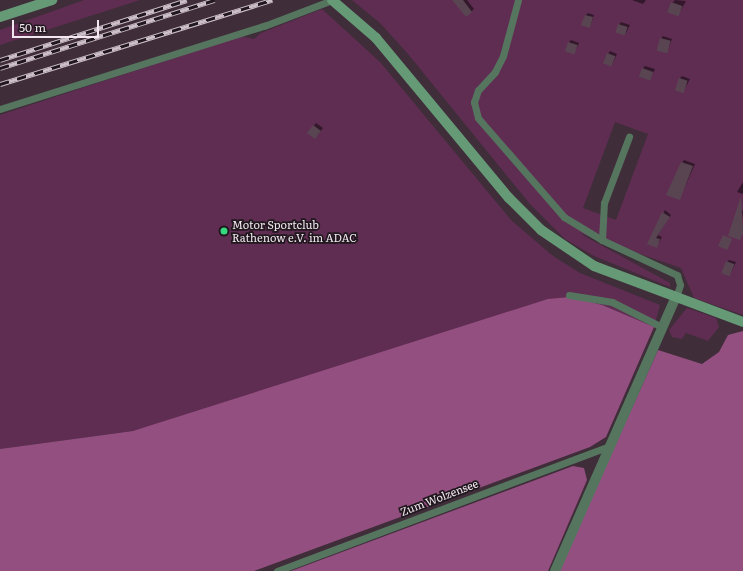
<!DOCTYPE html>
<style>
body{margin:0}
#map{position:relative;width:743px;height:571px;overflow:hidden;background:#3f2d39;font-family:Literata,serif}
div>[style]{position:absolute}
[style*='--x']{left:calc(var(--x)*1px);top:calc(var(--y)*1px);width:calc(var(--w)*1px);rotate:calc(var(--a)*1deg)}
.green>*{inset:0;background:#602d52}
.forest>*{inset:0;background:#944f81}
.shadow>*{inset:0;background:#0007}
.building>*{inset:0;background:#594552;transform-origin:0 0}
.service>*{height:7px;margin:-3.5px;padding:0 3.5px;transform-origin:3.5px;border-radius:3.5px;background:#55755f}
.minor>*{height:10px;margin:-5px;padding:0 5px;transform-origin:5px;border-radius:5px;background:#55755f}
.secondary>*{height:10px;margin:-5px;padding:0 5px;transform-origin:5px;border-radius:5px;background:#669a77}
.rail>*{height:4.5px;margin-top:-2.25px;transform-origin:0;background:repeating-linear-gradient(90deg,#20181e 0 9px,#ccbfc8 0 18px);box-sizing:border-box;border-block:1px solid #ccbfc8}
.dots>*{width:11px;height:11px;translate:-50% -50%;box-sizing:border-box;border:2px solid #20181e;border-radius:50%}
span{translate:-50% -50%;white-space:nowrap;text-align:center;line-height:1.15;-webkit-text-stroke:3.5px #20181e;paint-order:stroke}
.poi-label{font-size:11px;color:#f3e7ef}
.left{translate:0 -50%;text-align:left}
.street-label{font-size:11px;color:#f3e7ef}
.scale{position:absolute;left:12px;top:20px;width:87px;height:18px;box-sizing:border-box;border:2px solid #f3e7ef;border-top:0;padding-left:5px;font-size:12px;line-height:14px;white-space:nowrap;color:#f3e7ef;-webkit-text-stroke:3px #20181e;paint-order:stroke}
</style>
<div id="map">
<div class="green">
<div style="clip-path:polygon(84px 0,140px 0,0 45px,0 30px)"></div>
<div style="clip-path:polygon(evenodd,352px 0,743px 0,743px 315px,694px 298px,681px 268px,579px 233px,670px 283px,670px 287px,594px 256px,565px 239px,530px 204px,408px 54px,380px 23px,352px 0,615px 122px,648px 134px,616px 220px,583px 208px,615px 122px)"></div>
<div style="clip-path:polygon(322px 9px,380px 62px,511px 220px,553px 256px,580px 273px,660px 305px,654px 327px,133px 431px,0 449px,0 115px,241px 36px,254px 39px,261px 33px)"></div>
<div style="clip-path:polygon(687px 308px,716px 318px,719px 327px,708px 341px,686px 333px,682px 339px,672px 337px,669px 330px)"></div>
</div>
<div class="forest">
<div style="clip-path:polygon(570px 297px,602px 305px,654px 327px,606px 437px,590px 447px,254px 571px,0 571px,0 449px,133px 431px,548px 299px)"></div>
<div style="clip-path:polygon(743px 331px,743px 571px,559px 571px,658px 350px,702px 364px,719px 352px,728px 335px)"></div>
<div style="clip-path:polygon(573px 466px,584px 468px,587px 480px,548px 571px,291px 571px)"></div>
</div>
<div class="shadow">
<div style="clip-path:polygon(453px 0,467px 0,474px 9px,466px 16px)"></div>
<div style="clip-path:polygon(632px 0,646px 0,643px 4px)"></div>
<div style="clip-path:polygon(675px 0,686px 1px,678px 15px,672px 3px)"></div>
<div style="clip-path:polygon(588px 13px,594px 15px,590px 27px,585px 16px)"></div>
<div style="clip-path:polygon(621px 22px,630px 25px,625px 35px,619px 25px)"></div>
<div style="clip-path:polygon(663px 36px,672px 39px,667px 52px,661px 39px)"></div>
<div style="clip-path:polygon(571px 40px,579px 43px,574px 54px,569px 42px)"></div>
<div style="clip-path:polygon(610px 51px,617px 54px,612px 65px,608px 54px)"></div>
<div style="clip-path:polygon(645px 66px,655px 69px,650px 79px,643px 68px)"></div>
<div style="clip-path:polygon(682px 76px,690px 79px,683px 92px,680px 78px)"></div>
<div style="clip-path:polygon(316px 123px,323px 128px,317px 136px,308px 133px)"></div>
<div style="clip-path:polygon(684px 160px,695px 164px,680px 198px,682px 163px)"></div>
<div style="clip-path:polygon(743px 182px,743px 194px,737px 192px)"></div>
<div style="clip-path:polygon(739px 209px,743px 211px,741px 227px)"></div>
<div style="clip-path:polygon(665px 210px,671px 215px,658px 235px,662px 237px,656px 247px,649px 244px)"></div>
<div style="clip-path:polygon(729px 260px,736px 262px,730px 275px,727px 262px)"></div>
</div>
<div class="building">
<div style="clip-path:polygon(452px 0,463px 0,472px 12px,466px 17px)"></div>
<div style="left:671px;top:2px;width:12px;height:11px;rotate:20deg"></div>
<div style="clip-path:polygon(585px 15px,593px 17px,590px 28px,581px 25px)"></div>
<div style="left:618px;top:24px;width:10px;height:9px;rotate:17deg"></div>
<div style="left:660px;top:38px;width:11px;height:13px;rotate:15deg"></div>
<div style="left:568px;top:42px;width:10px;height:10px;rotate:17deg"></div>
<div style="left:607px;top:53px;width:9px;height:11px;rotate:21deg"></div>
<div style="left:642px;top:68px;width:12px;height:9px;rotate:20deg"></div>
<div style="left:679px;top:78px;width:9px;height:13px;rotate:18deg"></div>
<div style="left:313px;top:125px;width:10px;height:10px;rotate:37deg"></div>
<div style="clip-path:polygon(681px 162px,693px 166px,680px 200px,666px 195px)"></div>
<div style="clip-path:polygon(741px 196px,743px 233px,740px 240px,728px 236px)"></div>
<div style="clip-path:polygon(662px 212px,670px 217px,656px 238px,660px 239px,657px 248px,647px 244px)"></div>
<div style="left:723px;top:235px;width:10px;height:12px;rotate:24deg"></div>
<div style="left:726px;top:261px;width:9px;height:13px;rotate:21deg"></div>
</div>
<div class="service">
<div style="--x:518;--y:0;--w:58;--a:105"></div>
<div style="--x:503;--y:56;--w:18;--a:117"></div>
<div style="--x:495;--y:72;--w:25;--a:133"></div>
<div style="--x:478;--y:90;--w:13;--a:108"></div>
<div style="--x:474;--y:102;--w:16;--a:76"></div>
<div style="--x:478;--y:118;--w:131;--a:49"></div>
<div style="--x:564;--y:217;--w:44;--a:31.2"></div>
<div style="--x:602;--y:240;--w:83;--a:25"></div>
<div style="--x:677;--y:275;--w:10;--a:73"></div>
<div style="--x:680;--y:285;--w:13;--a:108"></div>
<div style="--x:0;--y:109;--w:277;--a:-17.5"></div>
<div style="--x:264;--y:26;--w:73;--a:-20.9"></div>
<div style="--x:602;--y:240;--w:37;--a:-87"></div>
<div style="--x:604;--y:203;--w:71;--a:-69.3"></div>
<div style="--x:569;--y:295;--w:44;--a:9.2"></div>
<div style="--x:612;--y:302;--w:56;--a:26.6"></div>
<div style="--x:277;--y:571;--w:356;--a:-20.6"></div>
</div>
<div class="minor">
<div style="--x:555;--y:571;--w:300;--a:-66.2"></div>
</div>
<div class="secondary">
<div style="--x:332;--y:0;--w:58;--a:40.8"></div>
<div style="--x:376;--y:38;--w:208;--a:50.3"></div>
<div style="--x:509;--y:198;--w:45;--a:45"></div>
<div style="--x:541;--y:230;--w:64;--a:34.2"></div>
<div style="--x:594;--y:266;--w:159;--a:20.6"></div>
<div style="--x:0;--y:17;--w:55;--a:-18.1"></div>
</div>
<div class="rail">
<div style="--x:0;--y:60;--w:196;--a:-17.8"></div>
<div style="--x:0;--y:68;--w:225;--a:-17.6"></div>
<div style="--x:0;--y:84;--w:285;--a:-17.2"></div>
</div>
<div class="dots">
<div style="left:224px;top:231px;background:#36d880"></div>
</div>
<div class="poi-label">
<span class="left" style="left:232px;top:231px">Motor Sportclub<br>Rathenow e.V. im ADAC</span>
</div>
<div class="street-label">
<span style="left:439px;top:497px;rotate:-21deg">Zum Wolzensee</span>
</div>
<div class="scale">50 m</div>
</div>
